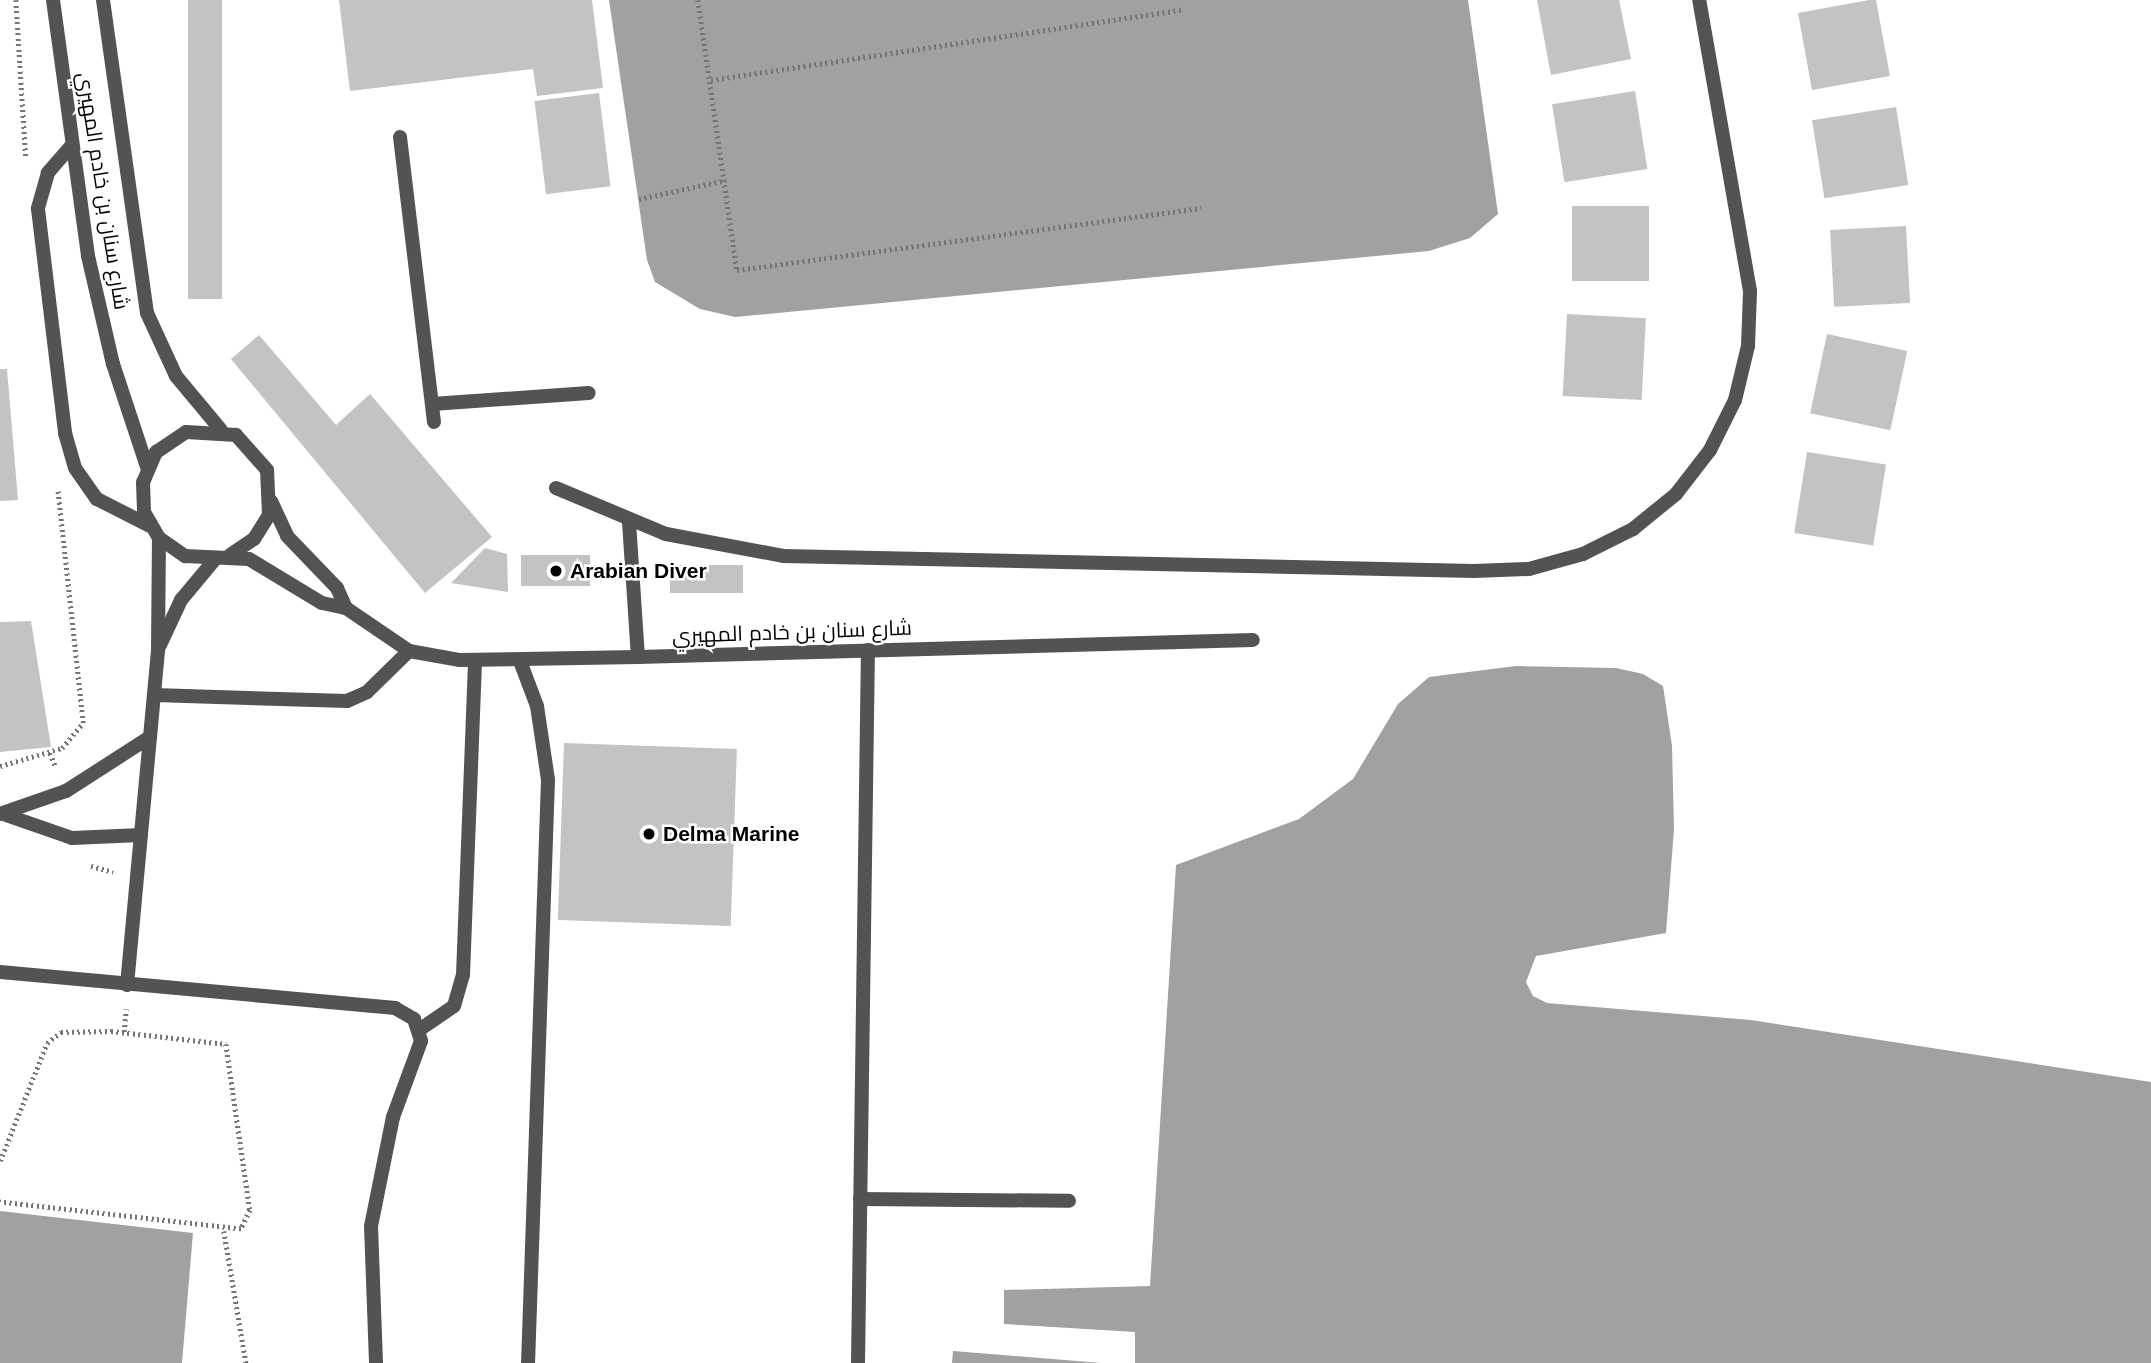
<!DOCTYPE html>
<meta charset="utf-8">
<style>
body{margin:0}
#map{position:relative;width:2151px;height:1363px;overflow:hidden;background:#fff;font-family:Helvetica,Cairo,sans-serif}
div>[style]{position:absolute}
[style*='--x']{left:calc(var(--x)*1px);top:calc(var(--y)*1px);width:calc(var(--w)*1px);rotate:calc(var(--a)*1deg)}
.water>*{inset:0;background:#a1a1a1}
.building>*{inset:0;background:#c3c3c3;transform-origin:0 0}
.path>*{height:4.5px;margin-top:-2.25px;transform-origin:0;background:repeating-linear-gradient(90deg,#757575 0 2px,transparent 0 5.5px)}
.service>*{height:14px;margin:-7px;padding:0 7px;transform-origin:7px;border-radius:7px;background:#535353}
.minor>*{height:14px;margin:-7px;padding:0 7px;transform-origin:7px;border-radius:7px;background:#535353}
.dots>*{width:19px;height:19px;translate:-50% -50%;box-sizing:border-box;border:4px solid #fff;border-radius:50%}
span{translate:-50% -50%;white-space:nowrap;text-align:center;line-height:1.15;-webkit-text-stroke:5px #fff;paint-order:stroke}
.street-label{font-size:21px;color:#000}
.poi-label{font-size:21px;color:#000;font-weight:700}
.left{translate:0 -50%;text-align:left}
</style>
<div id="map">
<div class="water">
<div style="clip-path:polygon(609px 0,1468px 0,1498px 214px,1470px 238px,1429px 251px,735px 317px,700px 309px,655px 282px,647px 260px)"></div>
<div style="clip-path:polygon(1516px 666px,1616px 668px,1643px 674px,1663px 686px,1672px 746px,1674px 829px,1666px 933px,1536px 956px,1526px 982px,1533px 996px,1547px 1003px,1751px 1020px,2151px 1082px,2151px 1363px,1135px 1363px,1135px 1332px,1004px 1324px,1004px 1290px,1150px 1286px,1176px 865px,1299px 819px,1353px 779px,1398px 704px,1429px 677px)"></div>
<div style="clip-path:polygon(0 1211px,193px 1233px,182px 1363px,0 1363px)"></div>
<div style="clip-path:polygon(953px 1351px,1101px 1363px,952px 1363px)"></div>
</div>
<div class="building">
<div style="left:188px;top:0;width:34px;height:299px"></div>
<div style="clip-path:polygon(339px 0,592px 0,603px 88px,537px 96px,533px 69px,350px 91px)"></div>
<div style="clip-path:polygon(1537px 0,1619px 0,1631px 59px,1551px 75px)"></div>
<div style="clip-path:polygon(1869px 0,1876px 0,1890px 76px,1812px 90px,1798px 13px)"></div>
<div style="left:1635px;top:91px;width:79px;height:84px;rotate:81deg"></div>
<div style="left:599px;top:93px;width:94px;height:65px;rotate:83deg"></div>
<div style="left:1896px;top:107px;width:79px;height:85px;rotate:81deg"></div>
<div style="left:1572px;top:206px;width:77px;height:75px"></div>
<div style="left:1906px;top:226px;width:77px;height:76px;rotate:87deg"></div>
<div style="left:1567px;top:314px;width:79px;height:82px;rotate:3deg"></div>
<div style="left:1827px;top:334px;width:82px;height:81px;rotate:12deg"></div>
<div style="clip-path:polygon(259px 335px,336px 425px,370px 394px,492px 537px,425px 593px,231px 359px)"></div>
<div style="clip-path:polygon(0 369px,7px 369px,18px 500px,0 501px)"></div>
<div style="left:1807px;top:452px;width:80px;height:82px;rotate:9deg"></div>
<div style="clip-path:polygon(485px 548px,507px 554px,508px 592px,451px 583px)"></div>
<div style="left:590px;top:555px;width:31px;height:69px;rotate:90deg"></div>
<div style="left:743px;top:565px;width:28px;height:73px;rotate:90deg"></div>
<div style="clip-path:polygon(31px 621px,51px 747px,0 752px,0 622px)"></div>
<div style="left:564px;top:743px;width:173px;height:177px;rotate:2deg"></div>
</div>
<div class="path">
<div style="--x:16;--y:0;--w:158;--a:86.4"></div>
<div style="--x:698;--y:0;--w:273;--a:81.8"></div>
<div style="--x:737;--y:270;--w:468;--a:-7.6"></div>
<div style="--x:711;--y:80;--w:475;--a:-8.5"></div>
<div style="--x:639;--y:199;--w:89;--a:-12.3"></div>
<div style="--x:50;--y:753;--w:16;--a:68"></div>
<div style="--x:0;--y:766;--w:65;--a:-16.2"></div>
<div style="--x:62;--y:748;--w:33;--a:-50"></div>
<div style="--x:83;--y:723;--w:233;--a:-96.2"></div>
<div style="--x:91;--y:866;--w:23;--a:15"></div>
<div style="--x:124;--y:1032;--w:23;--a:-85"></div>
<div style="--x:0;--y:1161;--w:127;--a:-68.3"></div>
<div style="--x:47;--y:1043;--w:18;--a:-38"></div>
<div style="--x:61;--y:1032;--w:50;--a:-1.1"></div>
<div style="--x:111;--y:1031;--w:116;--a:6.4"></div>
<div style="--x:226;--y:1044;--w:168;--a:81.8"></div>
<div style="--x:250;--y:1210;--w:21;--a:115"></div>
<div style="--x:241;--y:1229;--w:243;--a:-173.6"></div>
<div style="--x:224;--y:1231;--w:134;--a:80.5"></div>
</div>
<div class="service">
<div style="--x:400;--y:137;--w:287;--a:83.2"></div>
<div style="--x:72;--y:145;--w:37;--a:131"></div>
<div style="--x:48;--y:173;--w:37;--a:106"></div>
<div style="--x:38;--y:209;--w:226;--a:83.1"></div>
<div style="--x:65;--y:433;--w:36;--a:74"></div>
<div style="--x:75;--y:468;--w:38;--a:55"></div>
<div style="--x:97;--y:499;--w:59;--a:27"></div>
<div style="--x:432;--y:404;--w:157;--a:-4"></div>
<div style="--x:556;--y:488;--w:119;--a:22.7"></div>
<div style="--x:666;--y:534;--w:119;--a:10.6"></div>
<div style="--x:783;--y:556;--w:691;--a:1.24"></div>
<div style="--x:1474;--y:571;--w:55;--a:-2.1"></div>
<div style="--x:1529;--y:569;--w:56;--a:-15.5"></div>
<div style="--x:1583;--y:554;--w:56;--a:-26.6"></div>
<div style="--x:1633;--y:529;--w:55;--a:-39.1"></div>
<div style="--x:1676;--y:494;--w:56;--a:-52.3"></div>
<div style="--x:1710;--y:450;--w:56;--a:-63.4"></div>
<div style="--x:1735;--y:400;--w:56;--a:-76.5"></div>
<div style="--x:1748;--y:346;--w:55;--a:-87.9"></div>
<div style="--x:1750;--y:291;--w:295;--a:-99.9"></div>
<div style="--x:629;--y:522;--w:135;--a:86.2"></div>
<div style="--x:638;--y:657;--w:615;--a:-1.58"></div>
<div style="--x:160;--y:645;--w:50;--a:-65"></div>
<div style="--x:181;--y:600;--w:55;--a:-50.2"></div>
<div style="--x:520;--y:661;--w:48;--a:69.3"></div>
<div style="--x:537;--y:706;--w:75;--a:81.5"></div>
<div style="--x:548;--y:780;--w:583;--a:91.96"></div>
<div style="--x:154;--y:695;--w:193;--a:1.8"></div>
<div style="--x:347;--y:701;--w:22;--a:-24"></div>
<div style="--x:367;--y:692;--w:59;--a:-44.3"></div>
<div style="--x:0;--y:814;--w:70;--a:-19.2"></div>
<div style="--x:66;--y:791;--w:100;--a:-32.7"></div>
<div style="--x:3;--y:814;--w:73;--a:19.2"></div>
<div style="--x:72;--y:838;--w:69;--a:-2.5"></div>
<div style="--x:0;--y:972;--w:397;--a:5.2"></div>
<div style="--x:395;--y:1008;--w:22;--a:30"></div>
<div style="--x:414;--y:1019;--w:23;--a:72"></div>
<div style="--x:421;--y:1041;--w:81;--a:110.2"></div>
<div style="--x:393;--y:1117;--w:111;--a:101.4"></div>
<div style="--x:371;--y:1226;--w:137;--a:87.9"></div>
<div style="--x:127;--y:985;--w:337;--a:-84.7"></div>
<div style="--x:158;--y:649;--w:111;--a:-89.5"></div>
<div style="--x:419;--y:1030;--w:42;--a:-34.4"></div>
<div style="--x:454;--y:1006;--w:32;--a:-74"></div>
<div style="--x:463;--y:975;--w:315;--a:-87.8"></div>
<div style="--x:860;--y:1199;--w:209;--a:0.5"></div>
<div style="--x:858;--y:1363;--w:713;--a:-89.2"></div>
</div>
<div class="minor">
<div style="--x:53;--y:0;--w:258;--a:82.2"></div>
<div style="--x:88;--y:256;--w:111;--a:77"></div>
<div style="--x:113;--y:364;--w:108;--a:71.7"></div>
<div style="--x:103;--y:0;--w:316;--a:82"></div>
<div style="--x:147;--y:313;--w:69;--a:65.3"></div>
<div style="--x:176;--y:376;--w:70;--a:50.2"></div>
<div style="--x:271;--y:501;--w:38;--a:65"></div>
<div style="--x:287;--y:536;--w:72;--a:46.1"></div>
<div style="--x:337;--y:588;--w:22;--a:66"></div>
<div style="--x:346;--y:608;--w:76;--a:34.3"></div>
<div style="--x:409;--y:651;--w:52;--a:10"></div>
<div style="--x:460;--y:660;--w:178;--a:-1"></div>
<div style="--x:230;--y:555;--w:29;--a:-34"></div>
<div style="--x:254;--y:539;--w:28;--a:-58"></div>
<div style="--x:269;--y:515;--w:45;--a:-92.5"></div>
<div style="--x:267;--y:470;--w:47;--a:-131.5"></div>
<div style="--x:236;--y:435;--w:50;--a:-176.6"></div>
<div style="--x:186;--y:432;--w:36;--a:146"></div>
<div style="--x:156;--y:452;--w:33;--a:113"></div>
<div style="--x:143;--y:482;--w:30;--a:88"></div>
<div style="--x:144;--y:512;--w:30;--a:60"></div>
<div style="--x:159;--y:538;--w:32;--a:35"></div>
<div style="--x:185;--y:556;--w:64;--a:2.7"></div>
<div style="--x:249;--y:559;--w:85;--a:31.1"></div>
<div style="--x:322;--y:603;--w:25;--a:12"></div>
</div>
<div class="dots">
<div style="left:556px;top:571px;background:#000"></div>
<div style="left:649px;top:834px;background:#000"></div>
</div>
<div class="street-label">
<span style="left:103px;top:191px;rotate:81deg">شارع سنان بن خادم المهيري</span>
<span style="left:792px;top:632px;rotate:-2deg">شارع سنان بن خادم المهيري</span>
</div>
<div class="poi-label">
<span class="left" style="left:570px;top:571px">Arabian Diver</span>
<span class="left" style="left:663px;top:834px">Delma Marine</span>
</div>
</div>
